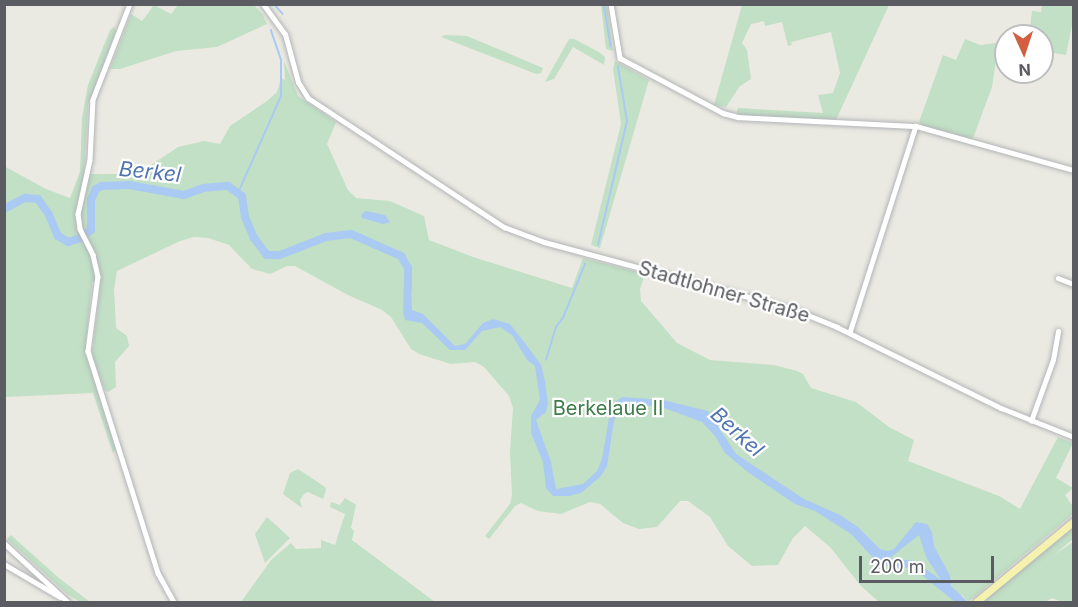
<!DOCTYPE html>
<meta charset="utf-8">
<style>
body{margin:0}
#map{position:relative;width:1078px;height:607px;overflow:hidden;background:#ebeae2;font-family:Inter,sans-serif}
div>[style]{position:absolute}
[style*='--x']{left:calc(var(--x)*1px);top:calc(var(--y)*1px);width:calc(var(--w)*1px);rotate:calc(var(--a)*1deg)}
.green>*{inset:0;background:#c1e0c5}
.water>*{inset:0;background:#aacaf3}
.stream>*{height:1.5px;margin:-0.75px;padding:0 0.75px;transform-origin:0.75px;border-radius:0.75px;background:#aacaf3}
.river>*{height:8px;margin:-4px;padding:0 4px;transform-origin:4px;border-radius:4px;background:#aacaf3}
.roads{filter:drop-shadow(0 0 2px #b2b4b8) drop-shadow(0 0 2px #b2b4b8)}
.minor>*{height:4.5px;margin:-2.25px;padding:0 2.25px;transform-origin:2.25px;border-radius:2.25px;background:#fff}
.tertiary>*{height:5px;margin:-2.5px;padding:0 2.5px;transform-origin:2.5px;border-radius:2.5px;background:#fff}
.primary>*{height:7px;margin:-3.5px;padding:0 3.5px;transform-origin:3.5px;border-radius:3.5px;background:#f4f2ae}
span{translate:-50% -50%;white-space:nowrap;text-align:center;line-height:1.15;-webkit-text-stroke:4.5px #fff;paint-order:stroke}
.street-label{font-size:20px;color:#5a5c61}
.park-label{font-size:20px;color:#3e7c49}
.water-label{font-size:21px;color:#5174b3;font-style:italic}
.frame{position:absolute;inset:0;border:6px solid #5a5c61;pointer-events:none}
.north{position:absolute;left:994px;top:24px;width:60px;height:60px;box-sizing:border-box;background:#fff;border:2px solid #bdbec0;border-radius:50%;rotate:177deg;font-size:16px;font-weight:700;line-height:24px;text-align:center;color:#5a5c61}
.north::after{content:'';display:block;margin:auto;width:21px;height:27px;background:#d25f41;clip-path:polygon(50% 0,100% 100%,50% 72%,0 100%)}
.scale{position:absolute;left:859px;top:556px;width:135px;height:27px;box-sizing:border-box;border:3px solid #5a5c61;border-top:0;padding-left:8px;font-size:18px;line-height:21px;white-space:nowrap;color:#5a5c61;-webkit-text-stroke:4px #fff;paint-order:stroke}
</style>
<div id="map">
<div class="green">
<div style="clip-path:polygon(154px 5px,171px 14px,178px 5px,254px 5px,263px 15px,267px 24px,217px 47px,176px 51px,120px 69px,110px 69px,131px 14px,142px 21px)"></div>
<div style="clip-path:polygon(601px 5px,607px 5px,613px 51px,606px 49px)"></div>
<div style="clip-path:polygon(742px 5px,889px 5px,836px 120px,736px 115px,738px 108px,823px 113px,818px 95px,833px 93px,840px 73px,831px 32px,791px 42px,792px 45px,788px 46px,782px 22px,765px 26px,764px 21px,751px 24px,742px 43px,747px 50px,751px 79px,740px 86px,726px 107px,714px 105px)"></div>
<div style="clip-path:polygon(1042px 5px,1073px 5px,1073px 20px,1066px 55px,1042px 51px,1042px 36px,1029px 36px,1032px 11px,1041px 12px)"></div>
<div style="clip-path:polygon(114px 27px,116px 31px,88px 105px,84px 174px,131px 174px,145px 169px,178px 147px,204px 141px,220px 144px,230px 126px,267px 101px,277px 92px,280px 82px,280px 94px,281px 78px,285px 80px,284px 61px,298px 96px,336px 122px,327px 144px,348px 190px,356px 198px,390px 201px,424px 216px,429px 240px,473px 257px,572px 288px,583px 258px,645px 274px,640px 289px,641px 301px,677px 343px,710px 360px,774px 365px,797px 371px,803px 374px,811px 388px,856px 402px,889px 427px,914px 440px,908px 461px,999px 496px,1020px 509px,1058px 437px,1073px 443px,1056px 478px,1073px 488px,1065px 495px,1071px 504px,1073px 503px,1073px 514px,968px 602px,962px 595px,957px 602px,879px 602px,861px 586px,830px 547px,805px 526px,793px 538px,778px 565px,752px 566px,728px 546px,710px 517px,688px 501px,680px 501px,657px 527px,639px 529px,623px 523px,600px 504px,590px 502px,561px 514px,538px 511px,521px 503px,515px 506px,489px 539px,485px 536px,510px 504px,512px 495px,510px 452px,513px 408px,509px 396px,484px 367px,475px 362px,451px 364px,419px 354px,411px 349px,391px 317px,382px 310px,348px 295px,295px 266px,287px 266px,270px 274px,252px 269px,229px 245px,208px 238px,194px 237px,180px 241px,117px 271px,114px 289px,116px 328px,127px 336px,129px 346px,115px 362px,116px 387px,108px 392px,105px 390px,92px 356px,101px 279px,92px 282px,85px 352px,116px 449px,113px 453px,93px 393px,5px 397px,4px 166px,46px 189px,70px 198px,80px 172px,82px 118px,88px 85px,110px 30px)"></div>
<div style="clip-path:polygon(445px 35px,467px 36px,543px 68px,541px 73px,536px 74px,441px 37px)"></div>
<div style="clip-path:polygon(569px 39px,574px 39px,599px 52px,605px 57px,604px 65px,573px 47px,554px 79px,545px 82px)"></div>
<div style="clip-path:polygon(965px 39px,980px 45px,997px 43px,997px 54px,992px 87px,974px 136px,971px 139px,923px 126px,919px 122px,943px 55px,956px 60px)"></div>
<div style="clip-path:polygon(615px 61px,649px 80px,600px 248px,591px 245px,621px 124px,613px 69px)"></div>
<div style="clip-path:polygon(298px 469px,325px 487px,326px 490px,323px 499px,308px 492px,304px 494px,300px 500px,302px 508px,283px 494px,290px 473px)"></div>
<div style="clip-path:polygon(345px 498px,356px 505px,351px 528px,354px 531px,352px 540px,435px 602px,241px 602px,271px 560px,291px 543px,296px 549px,321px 548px,321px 540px,335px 545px,345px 514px,330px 507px,331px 502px,340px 505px)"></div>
<div style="clip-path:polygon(267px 517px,290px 538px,265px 563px,255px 534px)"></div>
<div style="clip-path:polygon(1073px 527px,1073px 539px,1054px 555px,1073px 542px,1073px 602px,1062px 602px,1052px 598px,1045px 602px,982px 602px)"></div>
<div style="clip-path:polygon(11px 535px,59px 578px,90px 602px,80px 602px,67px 594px,7px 539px)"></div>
</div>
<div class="water">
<div style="clip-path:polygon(366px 211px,385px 215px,390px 222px,383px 224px,362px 218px,361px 215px)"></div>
<div style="clip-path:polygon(evenodd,404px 277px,411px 279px,412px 310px,423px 314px,455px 346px,465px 344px,483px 323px,493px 319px,510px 324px,531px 351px,541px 365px,545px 381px,548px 404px,546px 412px,536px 420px,551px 462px,556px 489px,583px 484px,597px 471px,602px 459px,610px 412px,615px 402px,622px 397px,663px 400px,708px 411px,736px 454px,804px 499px,840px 515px,858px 527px,880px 549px,888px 551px,894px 549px,916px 522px,927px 524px,932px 532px,934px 546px,950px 576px,951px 586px,968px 602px,955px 602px,913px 568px,891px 567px,876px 561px,851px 534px,815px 511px,795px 504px,749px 473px,725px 453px,715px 436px,702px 422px,664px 408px,632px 403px,620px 408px,614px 421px,607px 466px,601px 476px,581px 493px,569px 496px,553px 496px,546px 488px,543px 462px,531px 433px,531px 416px,540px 400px,535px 366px,527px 360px,512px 335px,500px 327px,482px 331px,465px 350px,450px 350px,422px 323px,405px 320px,403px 312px,404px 277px,919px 535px,926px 557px,941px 580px,915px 561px,890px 558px,919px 535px)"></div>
</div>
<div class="stream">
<div style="--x:274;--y:4;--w:13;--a:48"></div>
<div style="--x:604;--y:4;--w:43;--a:80.5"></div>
<div style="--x:239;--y:191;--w:104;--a:-66.1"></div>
<div style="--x:281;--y:96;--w:36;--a:-90"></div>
<div style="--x:281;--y:60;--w:31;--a:-109"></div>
<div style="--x:598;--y:245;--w:127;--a:-76.8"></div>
<div style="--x:627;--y:121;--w:55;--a:-99.5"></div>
<div style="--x:546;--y:360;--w:34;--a:-73"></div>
<div style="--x:556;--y:327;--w:11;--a:-52"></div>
<div style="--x:563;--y:318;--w:58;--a:-67.8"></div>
</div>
<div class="river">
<div style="--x:4;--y:209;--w:24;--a:-28"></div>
<div style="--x:25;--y:198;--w:13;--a:4"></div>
<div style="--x:38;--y:199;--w:19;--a:55"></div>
<div style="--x:49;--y:215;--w:23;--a:67"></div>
<div style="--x:58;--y:236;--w:12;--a:31"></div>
<div style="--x:68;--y:242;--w:14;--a:-17"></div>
<div style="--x:81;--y:238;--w:13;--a:-39"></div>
<div style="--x:91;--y:230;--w:30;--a:-90"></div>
<div style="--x:91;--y:200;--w:12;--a:-66"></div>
<div style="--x:96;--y:189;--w:7;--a:-27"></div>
<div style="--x:102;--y:186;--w:27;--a:-2"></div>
<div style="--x:129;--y:185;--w:56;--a:10.3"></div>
<div style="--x:184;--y:195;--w:20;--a:-20"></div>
<div style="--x:203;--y:188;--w:25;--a:-5"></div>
<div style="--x:228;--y:186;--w:17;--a:36"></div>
<div style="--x:242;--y:196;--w:21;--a:82"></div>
<div style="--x:245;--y:217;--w:23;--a:67"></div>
<div style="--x:254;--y:238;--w:21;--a:53"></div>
<div style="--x:267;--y:255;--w:13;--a:0"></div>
<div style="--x:280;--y:255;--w:49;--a:-21.4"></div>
<div style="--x:326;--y:237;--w:25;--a:-7"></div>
<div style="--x:351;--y:234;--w:55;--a:23.7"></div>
<div style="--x:401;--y:256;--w:14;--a:60"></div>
<div style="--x:408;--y:268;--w:20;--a:90"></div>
</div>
<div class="roads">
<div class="minor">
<div style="--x:130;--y:4;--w:103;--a:111.1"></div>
<div style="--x:93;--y:100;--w:60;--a:92.9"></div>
<div style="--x:90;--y:160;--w:55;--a:102.5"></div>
<div style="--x:78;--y:214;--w:15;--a:82"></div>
<div style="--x:80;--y:229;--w:29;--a:63"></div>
<div style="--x:93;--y:255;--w:22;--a:77"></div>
<div style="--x:98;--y:276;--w:76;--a:97.6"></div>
<div style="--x:88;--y:351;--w:233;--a:72.5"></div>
<div style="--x:158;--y:573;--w:33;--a:61"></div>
<div style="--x:611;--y:4;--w:55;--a:80.5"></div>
<div style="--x:620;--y:58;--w:117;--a:28.1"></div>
<div style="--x:723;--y:113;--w:16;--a:15"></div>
<div style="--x:738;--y:117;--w:178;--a:2.9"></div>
<div style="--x:916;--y:126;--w:217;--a:107.7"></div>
<div style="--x:916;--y:126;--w:164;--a:15.6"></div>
<div style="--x:1058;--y:278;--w:17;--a:21"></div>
<div style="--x:1031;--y:421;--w:65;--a:-70.2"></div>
<div style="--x:1053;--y:360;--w:29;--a:-80"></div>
<div style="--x:4;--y:543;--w:87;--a:42.7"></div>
<div style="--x:4;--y:564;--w:65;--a:30.5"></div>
</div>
<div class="tertiary">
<div style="--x:263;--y:4;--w:37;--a:54"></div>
<div style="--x:285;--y:34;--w:50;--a:74.8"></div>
<div style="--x:298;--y:82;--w:19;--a:58"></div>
<div style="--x:308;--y:98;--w:235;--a:33.4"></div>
<div style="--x:504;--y:227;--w:43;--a:20.6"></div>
<div style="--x:544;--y:242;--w:258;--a:15.1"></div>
<div style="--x:793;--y:309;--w:48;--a:22.2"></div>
<div style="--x:837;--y:327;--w:183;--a:26.3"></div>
<div style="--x:1001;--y:408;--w:79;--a:21.7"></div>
</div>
<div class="primary">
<div style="--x:976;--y:602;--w:127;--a:-39.6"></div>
</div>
</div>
<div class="street-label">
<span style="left:724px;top:292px;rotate:16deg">Stadtlohner Straße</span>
</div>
<div class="park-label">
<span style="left:608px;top:408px">Berkelaue II</span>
</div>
<div class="water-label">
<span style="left:150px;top:172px;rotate:6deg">Berkel</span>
<span style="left:737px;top:432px;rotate:42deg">Berkel</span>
</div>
<div class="frame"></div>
<div class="north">N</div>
<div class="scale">200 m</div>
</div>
